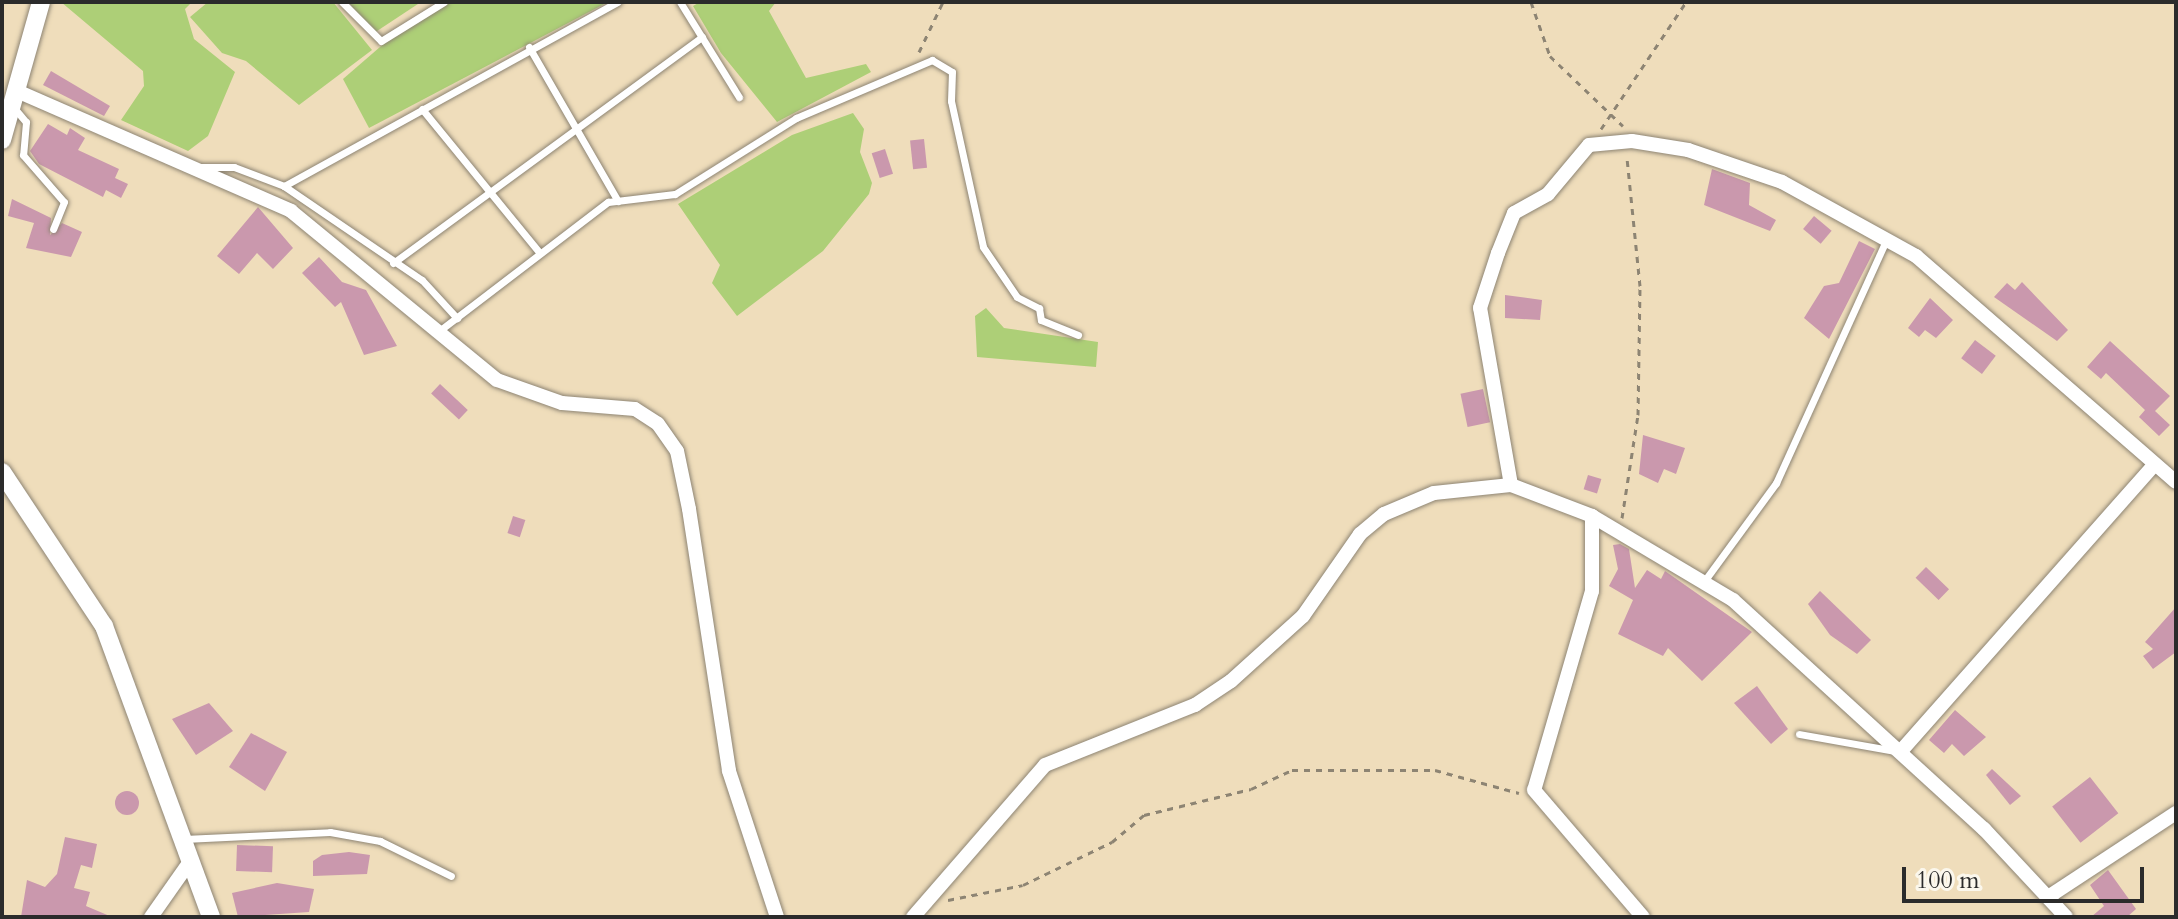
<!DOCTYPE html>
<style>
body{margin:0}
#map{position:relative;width:2178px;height:919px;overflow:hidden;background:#efddbb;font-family:Cardo,serif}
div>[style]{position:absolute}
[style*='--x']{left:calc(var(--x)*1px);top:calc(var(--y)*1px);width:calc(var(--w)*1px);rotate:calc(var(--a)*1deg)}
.green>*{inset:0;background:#adcf77}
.building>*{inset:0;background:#ca98ad;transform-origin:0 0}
.round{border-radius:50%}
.path>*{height:3px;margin-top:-1.5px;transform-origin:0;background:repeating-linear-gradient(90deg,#8d8473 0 6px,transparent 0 12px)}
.roads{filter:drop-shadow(0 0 2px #8d8473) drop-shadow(0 0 2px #8d8473)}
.service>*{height:7px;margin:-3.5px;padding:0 3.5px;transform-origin:3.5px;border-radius:3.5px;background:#fff}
.minor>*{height:14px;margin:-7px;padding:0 7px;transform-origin:7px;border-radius:7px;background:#fff}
.tertiary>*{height:18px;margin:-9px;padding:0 9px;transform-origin:9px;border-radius:9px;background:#fff}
span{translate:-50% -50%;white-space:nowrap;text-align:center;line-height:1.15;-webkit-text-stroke:7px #fbf7ec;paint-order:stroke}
.frame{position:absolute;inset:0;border:4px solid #2b2b2b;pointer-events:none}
.scale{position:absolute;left:1902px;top:867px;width:242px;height:36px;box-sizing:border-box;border:4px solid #2b2b2b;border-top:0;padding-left:10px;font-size:24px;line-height:28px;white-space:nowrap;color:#2b2b2b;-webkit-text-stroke:6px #fbf7ec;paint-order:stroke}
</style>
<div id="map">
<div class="green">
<div style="clip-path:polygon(61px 2px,192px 2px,185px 9px,194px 39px,235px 72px,208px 136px,188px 151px,121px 120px,144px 86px,143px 71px)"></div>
<div style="clip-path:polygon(208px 2px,333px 2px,372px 50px,299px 105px,246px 61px,222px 53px,190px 17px)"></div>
<div style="clip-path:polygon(348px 2px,421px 2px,374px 33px)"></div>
<div style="clip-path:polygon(448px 2px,608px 2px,369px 128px,343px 79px,395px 34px)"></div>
<div style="clip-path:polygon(700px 2px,776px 2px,769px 11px,806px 78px,866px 64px,871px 72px,777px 122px,721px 53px,693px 6px)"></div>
<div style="clip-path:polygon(853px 113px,864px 129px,860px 152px,872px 183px,869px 194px,823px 251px,737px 316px,712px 283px,720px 265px,678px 204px,792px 135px)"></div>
<div style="clip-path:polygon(986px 308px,1004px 328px,1098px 342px,1096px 367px,977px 357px,975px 316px)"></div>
</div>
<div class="building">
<div style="clip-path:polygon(51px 71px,110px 106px,104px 116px,43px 85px)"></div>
<div style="clip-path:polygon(48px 124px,67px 135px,70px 128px,85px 138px,78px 150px,119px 169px,115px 178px,128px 184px,121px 198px,106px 190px,103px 197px,39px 164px,30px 151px)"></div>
<div style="left:924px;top:139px;width:29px;height:14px;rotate:84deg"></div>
<div style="left:885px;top:149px;width:26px;height:14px;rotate:72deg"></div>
<div style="clip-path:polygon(1712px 169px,1750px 183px,1749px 205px,1776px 220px,1770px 231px,1704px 205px)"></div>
<div style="clip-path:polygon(12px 199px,51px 218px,50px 235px,62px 223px,82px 232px,71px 257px,26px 248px,34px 223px,8px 216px)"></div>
<div style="clip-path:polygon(258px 207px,293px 248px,273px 269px,257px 253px,239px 274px,217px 256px)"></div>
<div style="left:1814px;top:216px;width:23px;height:17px;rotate:40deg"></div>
<div style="clip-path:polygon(1859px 241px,1875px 249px,1829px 339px,1804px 318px,1824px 286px,1839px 283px)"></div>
<div style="clip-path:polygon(319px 257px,342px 282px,366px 290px,397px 346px,364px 355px,341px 302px,335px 307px,302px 273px)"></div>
<div style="clip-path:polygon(2022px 282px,2068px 330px,2057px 341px,1994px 297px,2007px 283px,2015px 290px)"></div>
<div style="clip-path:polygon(1505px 295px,1542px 300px,1540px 320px,1505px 318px)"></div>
<div style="clip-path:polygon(1930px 298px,1953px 320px,1936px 338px,1925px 330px,1919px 337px,1908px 328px)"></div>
<div style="left:1975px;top:340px;width:26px;height:23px;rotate:37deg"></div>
<div style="clip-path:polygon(2110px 341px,2170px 396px,2155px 411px,2170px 425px,2159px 436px,2139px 417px,2145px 410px,2106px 373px,2101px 379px,2087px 367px)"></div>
<div style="left:440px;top:384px;width:38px;height:13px;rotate:43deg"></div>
<div style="left:1483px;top:389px;width:34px;height:23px;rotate:78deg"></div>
<div style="clip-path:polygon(1643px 435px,1685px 448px,1676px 474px,1664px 469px,1658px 483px,1639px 474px)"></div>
<div style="left:1588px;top:475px;width:14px;height:15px;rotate:17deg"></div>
<div style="left:513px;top:516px;width:13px;height:18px;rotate:18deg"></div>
<div style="clip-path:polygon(1620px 544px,1629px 549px,1635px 588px,1647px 570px,1661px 579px,1665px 571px,1752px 632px,1702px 681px,1668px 648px,1663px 656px,1618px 634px,1633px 600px,1609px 586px,1618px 569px,1613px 545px)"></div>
<div style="left:1926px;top:567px;width:32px;height:15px;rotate:44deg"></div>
<div style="clip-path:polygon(1820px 591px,1871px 640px,1857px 654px,1830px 635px,1808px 604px)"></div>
<div style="clip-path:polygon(2176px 607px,2176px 652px,2153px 669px,2143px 656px,2153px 649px,2145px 642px)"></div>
<div style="clip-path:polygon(1757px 686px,1788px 729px,1771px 744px,1734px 703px)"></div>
<div style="clip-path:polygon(209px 703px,233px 731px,196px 755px,172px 719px)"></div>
<div style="clip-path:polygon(1955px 710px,1986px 737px,1964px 756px,1952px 744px,1944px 753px,1929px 740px)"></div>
<div style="clip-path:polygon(251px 733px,287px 752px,265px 791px,229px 767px)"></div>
<div style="clip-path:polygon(1992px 769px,2021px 796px,2010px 805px,1986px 775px)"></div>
<div style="left:2090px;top:777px;width:46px;height:48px;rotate:52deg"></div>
<div class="round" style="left:115px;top:791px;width:24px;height:24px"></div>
<div style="clip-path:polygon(65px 837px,97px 844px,92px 868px,81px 865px,74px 888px,90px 892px,86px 906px,112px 917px,21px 917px,27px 880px,45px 887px,57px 874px)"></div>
<div style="left:237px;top:845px;width:36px;height:26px;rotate:2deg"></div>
<div style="clip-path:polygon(349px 852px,370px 855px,367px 874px,313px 876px,313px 861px,322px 855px)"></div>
<div style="clip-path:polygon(2108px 870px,2136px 909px,2127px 917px,2091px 917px,2104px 906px,2090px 885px)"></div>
<div style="clip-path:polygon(277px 883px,314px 889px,309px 912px,238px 917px,232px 893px)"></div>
</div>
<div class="path">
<div style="--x:1531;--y:2;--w:57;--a:70.6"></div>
<div style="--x:1550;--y:56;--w:101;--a:43.8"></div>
<div style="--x:919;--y:52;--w:55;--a:-64.4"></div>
<div style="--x:1601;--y:129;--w:153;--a:-56.2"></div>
<div style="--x:1622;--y:518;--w:104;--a:-81.2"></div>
<div style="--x:1638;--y:415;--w:129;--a:-89.1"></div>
<div style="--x:1640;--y:286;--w:130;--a:-95.8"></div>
<div style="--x:948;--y:900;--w:76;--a:-11.3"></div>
<div style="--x:1023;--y:885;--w:99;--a:-25.8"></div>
<div style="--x:1112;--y:842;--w:42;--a:-40.2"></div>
<div style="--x:1144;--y:815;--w:110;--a:-13.7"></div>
<div style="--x:1251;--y:789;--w:45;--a:-24.9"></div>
<div style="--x:1292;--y:770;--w:143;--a:0"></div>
<div style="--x:1435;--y:770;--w:87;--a:15.3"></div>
</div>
<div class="roads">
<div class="service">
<div style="--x:342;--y:2;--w:55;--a:45"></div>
<div style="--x:381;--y:41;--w:74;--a:-31.8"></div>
<div style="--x:680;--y:2;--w:112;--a:58.2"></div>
<div style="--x:529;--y:47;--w:178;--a:60"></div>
<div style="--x:15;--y:109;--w:17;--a:50"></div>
<div style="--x:26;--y:122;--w:33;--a:95"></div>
<div style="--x:23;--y:155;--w:62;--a:48.9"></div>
<div style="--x:64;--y:202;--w:29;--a:112"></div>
<div style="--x:422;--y:109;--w:186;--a:50.7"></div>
<div style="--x:196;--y:167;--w:38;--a:0"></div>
<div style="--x:234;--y:167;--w:53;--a:20.8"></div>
<div style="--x:284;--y:186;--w:167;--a:34.3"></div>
<div style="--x:422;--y:280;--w:52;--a:47.4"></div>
<div style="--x:284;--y:186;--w:381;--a:-28.9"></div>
<div style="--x:393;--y:263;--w:383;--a:-36.2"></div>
<div style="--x:439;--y:331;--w:213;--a:-37.4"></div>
<div style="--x:608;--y:202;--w:67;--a:-6.8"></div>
<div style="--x:675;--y:194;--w:143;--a:-32.1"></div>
<div style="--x:796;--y:118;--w:148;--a:-23.1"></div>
<div style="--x:932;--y:60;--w:23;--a:31"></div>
<div style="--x:952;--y:72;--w:29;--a:92"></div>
<div style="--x:951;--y:101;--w:149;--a:77.6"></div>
<div style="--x:983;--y:247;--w:60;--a:55.8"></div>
<div style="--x:1017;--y:297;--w:25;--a:27"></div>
<div style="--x:1039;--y:308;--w:12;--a:81"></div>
<div style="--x:1041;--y:320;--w:40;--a:22"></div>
<div style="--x:1705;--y:580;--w:120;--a:-53.8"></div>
<div style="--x:1776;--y:483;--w:267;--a:-65.6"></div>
<div style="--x:1799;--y:734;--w:97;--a:10"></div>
<div style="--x:184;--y:839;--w:146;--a:-2.7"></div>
<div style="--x:330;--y:832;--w:51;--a:10.2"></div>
<div style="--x:380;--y:841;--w:79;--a:26.2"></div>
</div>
<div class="minor">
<div style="--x:19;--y:92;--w:297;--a:23.6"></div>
<div style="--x:291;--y:211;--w:266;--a:39.4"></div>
<div style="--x:497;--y:380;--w:69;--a:19.5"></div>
<div style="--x:562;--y:403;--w:73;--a:4.7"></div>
<div style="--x:635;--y:409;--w:27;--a:33"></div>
<div style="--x:658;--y:424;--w:33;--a:55"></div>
<div style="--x:677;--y:451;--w:59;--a:78.3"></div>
<div style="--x:689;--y:509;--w:265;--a:81.3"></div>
<div style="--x:729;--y:771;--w:154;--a:71.8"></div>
<div style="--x:1511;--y:485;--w:180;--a:-99.9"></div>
<div style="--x:1480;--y:308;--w:58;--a:-71.9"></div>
<div style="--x:1498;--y:253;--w:43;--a:-68.2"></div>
<div style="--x:1514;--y:213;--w:39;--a:-29"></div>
<div style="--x:1548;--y:194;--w:64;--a:-50.1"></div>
<div style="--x:1589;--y:145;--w:43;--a:-5.3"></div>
<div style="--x:1632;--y:141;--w:57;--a:9.1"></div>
<div style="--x:1688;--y:150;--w:99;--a:18.8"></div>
<div style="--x:1782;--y:182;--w:153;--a:28.9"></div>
<div style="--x:1916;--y:256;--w:344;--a:41"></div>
<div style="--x:1592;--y:516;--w:75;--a:90"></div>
<div style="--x:1592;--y:591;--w:207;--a:106.2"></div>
<div style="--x:1534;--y:790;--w:167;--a:49.4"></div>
<div style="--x:1901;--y:751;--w:383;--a:-48.5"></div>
<div style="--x:2048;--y:897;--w:153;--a:-33.3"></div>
<div style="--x:151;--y:917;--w:70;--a:-54.9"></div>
<div style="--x:913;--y:917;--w:201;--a:-49"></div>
<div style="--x:1045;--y:765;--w:162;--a:-21.8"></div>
<div style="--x:1195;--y:705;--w:43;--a:-33.7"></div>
<div style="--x:1231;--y:681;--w:97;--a:-42.1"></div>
<div style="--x:1303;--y:616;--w:100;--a:-55.2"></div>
<div style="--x:1360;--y:534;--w:31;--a:-40"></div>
<div style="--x:1384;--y:514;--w:54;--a:-22.8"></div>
<div style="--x:1434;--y:493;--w:77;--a:-5.9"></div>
<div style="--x:1511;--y:485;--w:87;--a:20.9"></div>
<div style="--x:1592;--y:516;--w:164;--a:30.8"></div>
<div style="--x:1733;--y:600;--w:340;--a:42.4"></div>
<div style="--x:1984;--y:829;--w:120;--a:47"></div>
</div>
<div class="tertiary">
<div style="--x:2;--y:140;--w:143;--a:-74.2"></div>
<div style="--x:2;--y:472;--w:185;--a:56.5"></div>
<div style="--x:104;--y:626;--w:310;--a:69.8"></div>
</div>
</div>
<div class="frame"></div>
<div class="scale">100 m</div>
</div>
